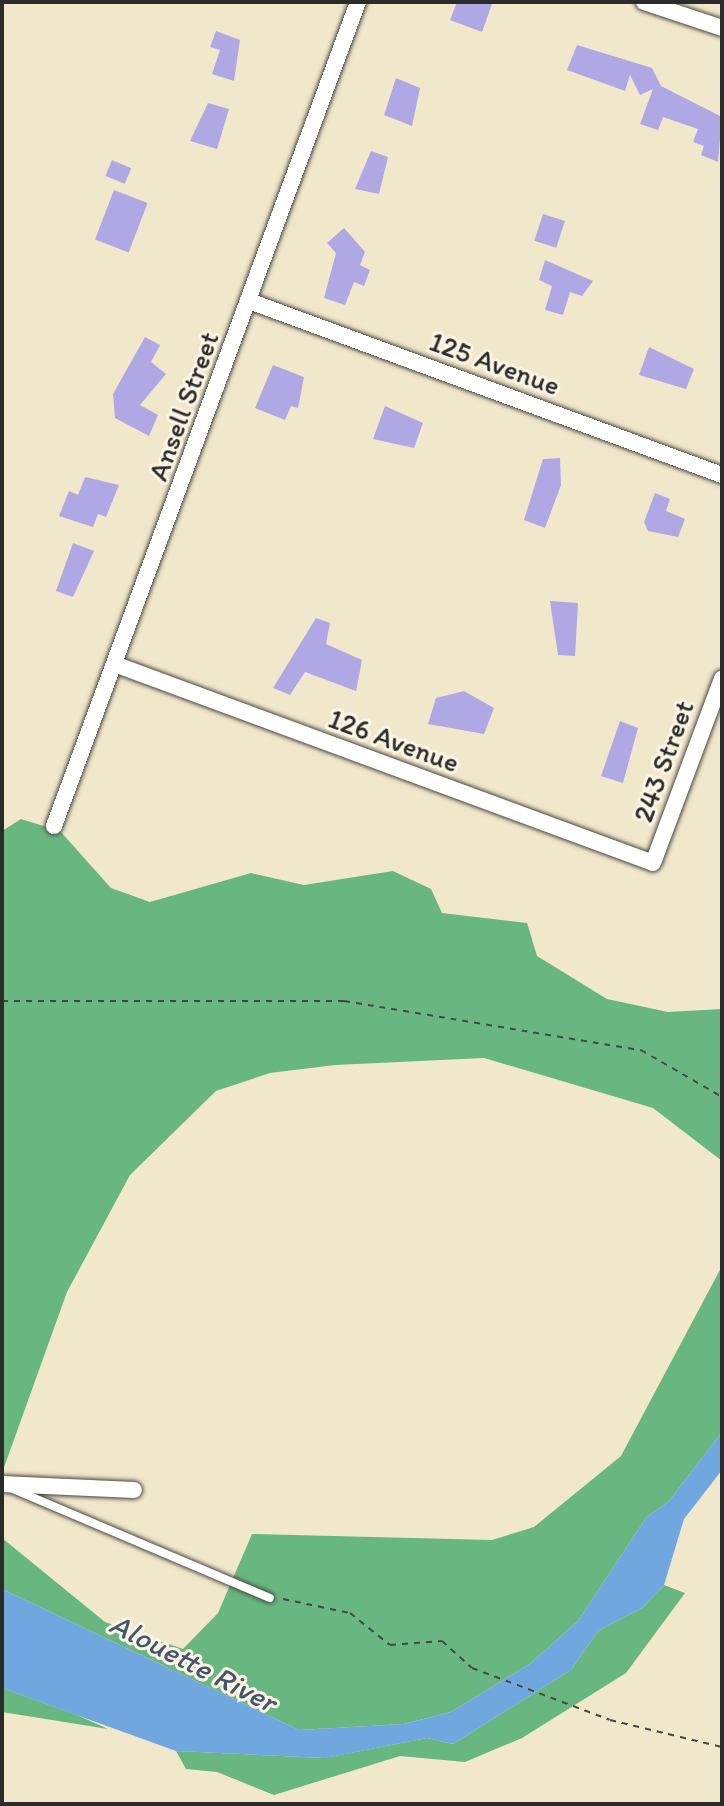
<!DOCTYPE html>
<style>
body{margin:0}
#map{position:relative;width:724px;height:1806px;overflow:hidden;background:#f1e7ca;font-family:Itim,sans-serif}
div>[style]{position:absolute}
[style*='--x']{left:calc(var(--x)*1px);top:calc(var(--y)*1px);width:calc(var(--w)*1px);rotate:calc(var(--a)*1deg)}
.forest>*{inset:0;background:#68b780}
.water>*{inset:0;background:#6fa7de}
.building>*{inset:0;background:#b0a8e4;transform-origin:0 0}
.path>*{height:2px;margin-top:-1px;transform-origin:0;background:repeating-linear-gradient(90deg,#494743 0 6px,transparent 0 12px)}
.roads{filter:drop-shadow(0 0 2px #494743) drop-shadow(0 0 2px #494743)}
.service>*{height:8px;margin:-4px;padding:0 4px;transform-origin:4px;border-radius:4px;background:#fff}
.minor>*{height:16px;margin:-8px;padding:0 8px;transform-origin:8px;border-radius:8px;background:#fff}
span{translate:-50% -50%;white-space:nowrap;text-align:center;line-height:1.15;-webkit-text-stroke:6px #fcf5e5;paint-order:stroke}
.street-label{font-size:28px;color:#2b2b2b}
.water-label{font-size:30px;color:#43566a;font-style:italic}
.frame{position:absolute;inset:0;border:4px solid #2b2b2b;pointer-events:none}
</style>
<div id="map">
<div class="forest">
<div style="clip-path:polygon(21px 819px,60px 831px,111px 888px,150px 902px,251px 873px,304px 885px,393px 871px,431px 889px,442px 913px,527px 923px,537px 956px,607px 999px,668px 1012px,722px 1009px,722px 1161px,653px 1108px,484px 1058px,335px 1065px,270px 1073px,216px 1091px,130px 1175px,67px 1292px,2px 1473px,2px 831px)"></div>
<div style="clip-path:polygon(722px 1266px,722px 1432px,669px 1501px,646px 1518px,578px 1621px,531px 1663px,451px 1712px,404px 1724px,299px 1730px,2px 1589px,2px 1538px,105px 1622px,183px 1649px,218px 1613px,252px 1534px,492px 1540px,534px 1527px,621px 1456px)"></div>
<div style="clip-path:polygon(664px 1585px,685px 1593px,626px 1673px,522px 1738px,465px 1762px,400px 1756px,274px 1795px,217px 1772px,186px 1769px,176px 1751px,324px 1758px,427px 1738px,453px 1744px,571px 1670px,598px 1631px,642px 1608px)"></div>
<div style="clip-path:polygon(2px 1688px,77px 1715px,108px 1729px,2px 1712px)"></div>
</div>
<div class="water">
<div style="clip-path:polygon(722px 1432px,722px 1470px,684px 1519px,664px 1585px,642px 1608px,598px 1631px,571px 1670px,453px 1744px,427px 1738px,325px 1758px,176px 1751px,2px 1688px,2px 1589px,299px 1730px,404px 1724px,451px 1712px,531px 1663px,578px 1621px,646px 1518px,669px 1501px)"></div>
</div>
<div class="building">
<div style="clip-path:polygon(457px 2px,492px 4px,482px 32px,450px 20px)"></div>
<div style="clip-path:polygon(216px 31px,240px 40px,234px 81px,212px 74px,220px 50px,210px 47px)"></div>
<div style="clip-path:polygon(577px 45px,652px 68px,661px 86px,722px 117px,718px 162px,701px 155px,704px 146px,693px 142px,698px 129px,663px 117px,658px 130px,640px 124px,653px 89px,640px 95px,630px 75px,625px 91px,567px 70px)"></div>
<div style="clip-path:polygon(396px 78px,420px 88px,412px 126px,384px 115px)"></div>
<div style="clip-path:polygon(208px 103px,229px 109px,217px 149px,190px 141px)"></div>
<div style="clip-path:polygon(371px 151px,388px 157px,379px 194px,355px 189px)"></div>
<div style="left:112px;top:160px;width:21px;height:17px;rotate:23deg"></div>
<div style="left:114px;top:190px;width:36px;height:53px;rotate:21deg"></div>
<div style="left:543px;top:214px;width:23px;height:28px;rotate:18deg"></div>
<div style="clip-path:polygon(344px 228px,365px 252px,360px 265px,370px 270px,364px 286px,354px 282px,345px 305px,324px 298px,336px 253px,327px 243px)"></div>
<div style="clip-path:polygon(545px 260px,593px 281px,582px 296px,570px 292px,563px 315px,545px 310px,552px 286px,539px 280px)"></div>
<div style="clip-path:polygon(145px 337px,160px 345px,151px 362px,166px 374px,140px 405px,158px 415px,149px 436px,115px 418px,113px 394px)"></div>
<div style="clip-path:polygon(649px 347px,694px 369px,686px 389px,639px 375px)"></div>
<div style="clip-path:polygon(273px 365px,304px 377px,298px 408px,291px 406px,285px 420px,255px 408px)"></div>
<div style="clip-path:polygon(385px 406px,423px 423px,414px 448px,373px 439px)"></div>
<div style="clip-path:polygon(560px 458px,561px 485px,545px 528px,524px 520px,543px 459px)"></div>
<div style="clip-path:polygon(85px 477px,119px 485px,106px 517px,98px 514px,93px 527px,59px 516px,69px 491px,78px 495px)"></div>
<div style="clip-path:polygon(655px 493px,670px 499px,666px 511px,685px 519px,678px 537px,648px 531px,644px 522px)"></div>
<div style="clip-path:polygon(73px 543px,94px 551px,73px 597px,56px 591px)"></div>
<div style="clip-path:polygon(550px 601px,578px 603px,575px 656px,558px 655px)"></div>
<div style="clip-path:polygon(316px 618px,330px 623px,326px 644px,362px 660px,356px 691px,305px 672px,290px 695px,273px 688px)"></div>
<div style="clip-path:polygon(464px 691px,494px 708px,484px 734px,428px 724px,436px 698px)"></div>
<div style="clip-path:polygon(620px 721px,638px 728px,623px 783px,601px 776px)"></div>
</div>
<div class="path">
<div style="--x:2;--y:1001;--w:342;--a:0"></div>
<div style="--x:344;--y:1001;--w:301;--a:9.4"></div>
<div style="--x:641;--y:1050;--w:94;--a:30.1"></div>
<div style="--x:283;--y:1599;--w:68;--a:11.8"></div>
<div style="--x:350;--y:1613;--w:51;--a:38.7"></div>
<div style="--x:390;--y:1645;--w:52;--a:-4.4"></div>
<div style="--x:442;--y:1641;--w:40;--a:42"></div>
<div style="--x:472;--y:1668;--w:147;--a:20.6"></div>
<div style="--x:610;--y:1720;--w:115;--a:13.6"></div>
</div>
<div class="roads">
<div class="service">
<div style="--x:13;--y:1489;--w:279;--a:23"></div>
</div>
<div class="minor">
<div style="--x:644;--y:2;--w:82;--a:18.4"></div>
<div style="--x:249;--y:301;--w:504;--a:20.2"></div>
<div style="--x:117;--y:665;--w:571;--a:20.27"></div>
<div style="--x:653;--y:863;--w:197;--a:-69.5"></div>
<div style="--x:54;--y:826;--w:878;--a:-69.75"></div>
<div style="--x:2;--y:1484;--w:132;--a:2.6"></div>
</div>
</div>
<div class="street-label">
<span style="left:495px;top:363px;rotate:20deg">125 Avenue</span>
<span style="left:183px;top:406px;rotate:-70deg">Ansell Street</span>
<span style="left:394px;top:740px;rotate:20deg">126 Avenue</span>
<span style="left:663px;top:761px;rotate:-70deg">243 Street</span>
</div>
<div class="water-label">
<span style="left:193px;top:1663px;rotate:27deg">Alouette River</span>
</div>
<div class="frame"></div>
</div>
